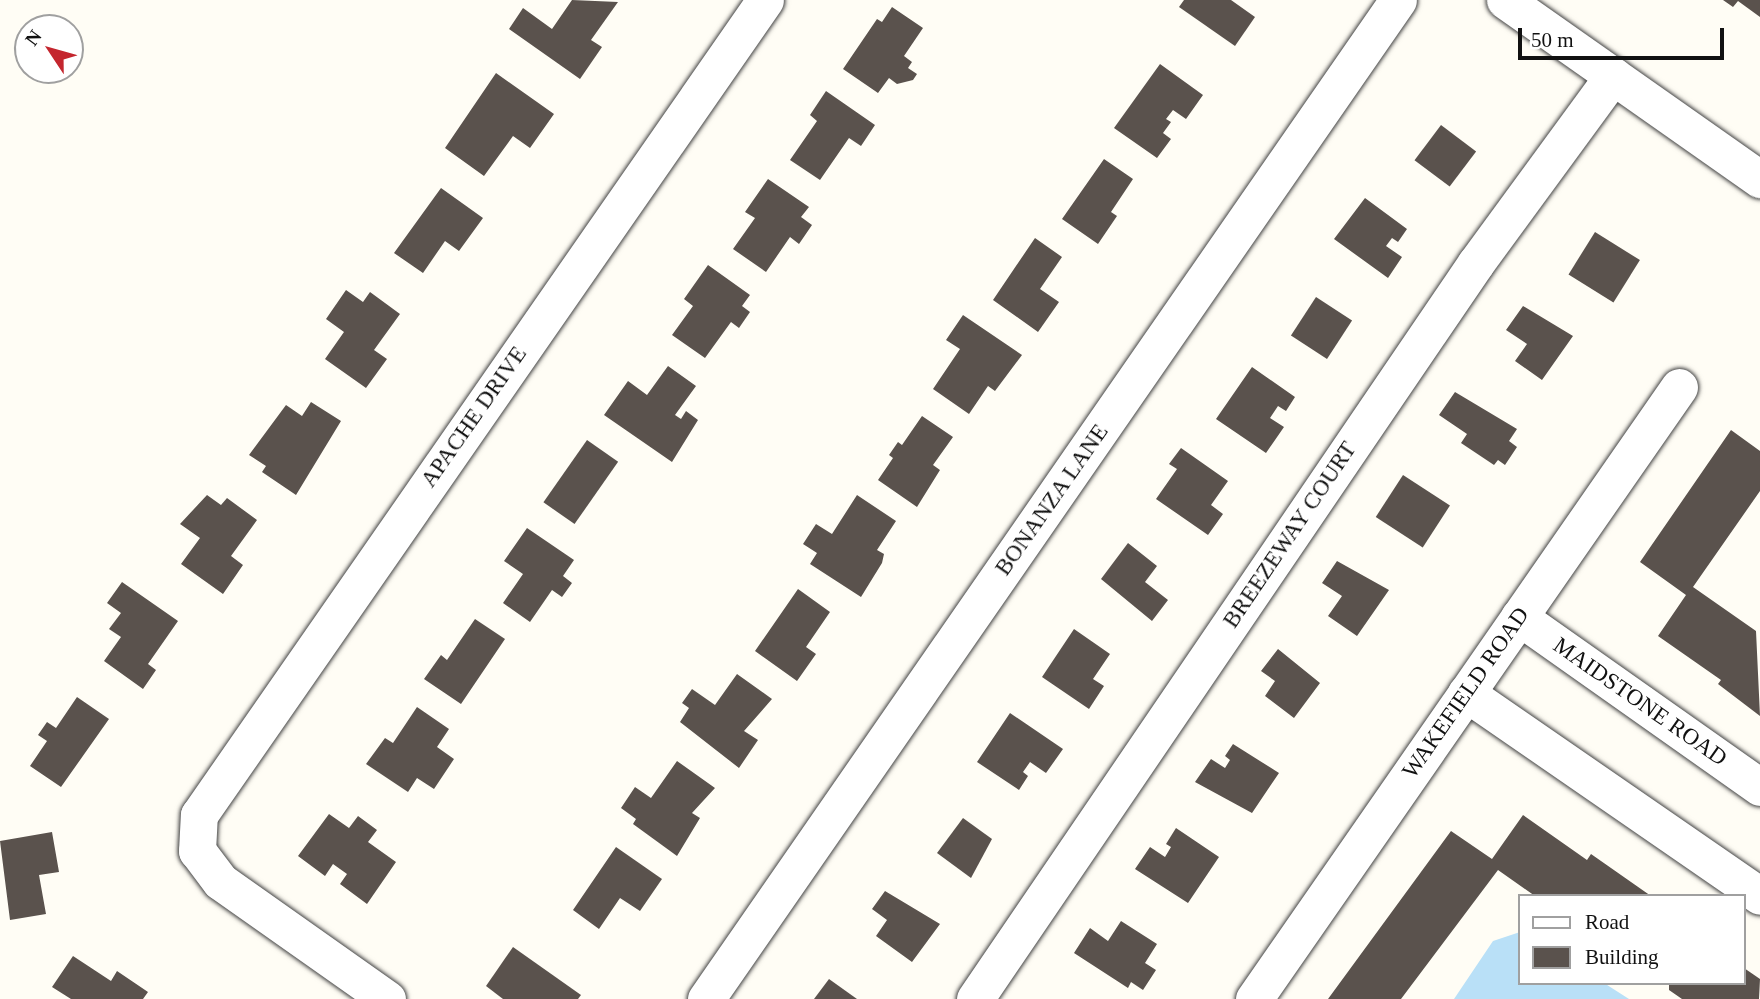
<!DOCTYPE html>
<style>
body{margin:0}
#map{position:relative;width:1760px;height:999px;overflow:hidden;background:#fffdf5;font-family:"Times New Roman",serif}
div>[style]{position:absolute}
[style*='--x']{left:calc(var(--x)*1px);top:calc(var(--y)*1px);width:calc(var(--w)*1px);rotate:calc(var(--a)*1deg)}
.water>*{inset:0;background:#b9e0f7}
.building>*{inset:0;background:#5a524d;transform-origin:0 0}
.roads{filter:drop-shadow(0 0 2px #444) drop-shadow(0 0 2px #444)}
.minor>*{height:37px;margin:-18.5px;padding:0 18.5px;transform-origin:18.5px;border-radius:18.5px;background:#fff}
span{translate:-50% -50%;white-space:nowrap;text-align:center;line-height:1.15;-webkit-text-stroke:7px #fff;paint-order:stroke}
.street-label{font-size:23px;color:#111}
.legend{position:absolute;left:1518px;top:894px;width:228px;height:91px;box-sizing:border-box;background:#fff;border:2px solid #a0a0a0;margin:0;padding:9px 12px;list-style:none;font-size:21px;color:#111}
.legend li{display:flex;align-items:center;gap:14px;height:35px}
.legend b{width:35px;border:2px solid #a0a0a0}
.north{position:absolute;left:14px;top:14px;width:70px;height:70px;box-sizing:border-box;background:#fff;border:2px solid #a0a0a0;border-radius:50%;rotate:306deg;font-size:19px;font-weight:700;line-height:28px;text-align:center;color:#111}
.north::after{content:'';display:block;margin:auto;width:24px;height:32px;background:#c4262e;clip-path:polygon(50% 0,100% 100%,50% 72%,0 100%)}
.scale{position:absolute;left:1518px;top:28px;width:206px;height:32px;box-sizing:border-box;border:4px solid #111;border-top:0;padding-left:9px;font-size:21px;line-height:24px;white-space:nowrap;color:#111;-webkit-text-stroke:5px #fff;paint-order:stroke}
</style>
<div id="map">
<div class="water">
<div style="clip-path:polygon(1520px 932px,1520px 983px,1604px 983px,1629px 999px,1454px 999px,1493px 941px)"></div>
</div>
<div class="building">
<div style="clip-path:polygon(572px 0,618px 2px,591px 40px,602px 47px,580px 79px,509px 29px,523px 8px,552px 29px)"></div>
<div style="clip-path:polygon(1184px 0,1231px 0,1255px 17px,1235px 46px,1179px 7px)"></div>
<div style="clip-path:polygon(1723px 0,1760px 0,1760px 17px,1738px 1px,1733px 7px)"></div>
<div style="clip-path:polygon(892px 7px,923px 28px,904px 56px,912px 62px,908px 68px,917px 74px,913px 80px,897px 84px,889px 78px,878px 93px,843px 69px,877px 19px,882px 22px)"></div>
<div style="clip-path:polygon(1160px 64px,1203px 95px,1186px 119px,1173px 110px,1166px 119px,1171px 122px,1163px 133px,1171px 139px,1157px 158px,1114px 128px)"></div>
<div style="clip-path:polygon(496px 73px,554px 114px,530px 148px,513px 136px,484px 176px,445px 148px)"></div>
<div style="clip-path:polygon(826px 91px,875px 125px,861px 146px,849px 138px,820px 180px,790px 160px,817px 121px,810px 115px)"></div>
<div style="left:1441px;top:125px;width:44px;height:44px;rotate:37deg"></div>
<div style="clip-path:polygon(1104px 159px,1133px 179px,1111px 212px,1117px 216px,1098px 244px,1062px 219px)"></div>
<div style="clip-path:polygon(768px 179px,809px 207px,801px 217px,812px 225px,799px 244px,790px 237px,766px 272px,733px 249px,755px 218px,745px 212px)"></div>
<div style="clip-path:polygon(441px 188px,483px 218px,459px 251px,445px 241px,423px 273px,394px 253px)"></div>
<div style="clip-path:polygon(1365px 198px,1407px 229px,1398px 242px,1392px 238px,1386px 246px,1402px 257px,1388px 278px,1334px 239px)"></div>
<div style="left:1595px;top:232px;width:53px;height:50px;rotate:32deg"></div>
<div style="clip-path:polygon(1035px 238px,1062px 257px,1040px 289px,1059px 302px,1038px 332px,993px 300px)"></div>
<div style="clip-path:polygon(708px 265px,750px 295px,742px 306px,750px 312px,739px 328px,731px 322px,705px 358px,672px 335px,693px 306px,684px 299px)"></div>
<div style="clip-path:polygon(346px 290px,363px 302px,370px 292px,400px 314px,374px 350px,387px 359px,366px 388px,325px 359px,344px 332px,326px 319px)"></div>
<div style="left:1316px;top:297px;width:43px;height:46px;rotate:33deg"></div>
<div style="clip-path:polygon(1523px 306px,1573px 336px,1542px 380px,1515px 361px,1527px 344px,1506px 330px)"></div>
<div style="clip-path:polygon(963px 315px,1022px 355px,995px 391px,988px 386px,969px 414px,933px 389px,960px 349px,946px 340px)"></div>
<div style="clip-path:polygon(668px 366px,696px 386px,675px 415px,681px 419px,686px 411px,698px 420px,672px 462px,604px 415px,628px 381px,647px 395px)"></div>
<div style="clip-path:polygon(1252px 367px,1295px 397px,1286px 411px,1278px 406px,1270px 418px,1284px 427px,1266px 453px,1216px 419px)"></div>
<div style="clip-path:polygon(1455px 392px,1517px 429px,1509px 441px,1517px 447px,1505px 465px,1498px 460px,1494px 465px,1461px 443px,1467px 434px,1439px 415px)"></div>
<div style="clip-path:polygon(311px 402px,341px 421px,296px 495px,262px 472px,266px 466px,249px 455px,286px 405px,302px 416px)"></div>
<div style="clip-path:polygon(922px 416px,953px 437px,933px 465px,940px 470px,917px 507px,878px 480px,893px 458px,889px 455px,898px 442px,902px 445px)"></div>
<div style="clip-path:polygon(1731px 430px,1760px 451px,1760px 491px,1693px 587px,1756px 631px,1760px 716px,1718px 684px,1721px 680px,1658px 636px,1686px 595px,1640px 562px)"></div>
<div style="left:587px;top:440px;width:38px;height:76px;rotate:35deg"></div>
<div style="clip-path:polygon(1181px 448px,1228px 481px,1211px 505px,1223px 514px,1208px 535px,1156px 499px,1177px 469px,1169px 464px)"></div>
<div style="left:1403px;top:475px;width:56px;height:50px;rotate:33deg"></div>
<div style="clip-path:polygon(207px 495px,221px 505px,227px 498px,257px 520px,231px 556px,243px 565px,223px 594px,181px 564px,200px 538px,180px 524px)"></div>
<div style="clip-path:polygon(857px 495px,896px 521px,877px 550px,884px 554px,882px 563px,861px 597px,810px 564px,817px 553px,803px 544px,816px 524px,832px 534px)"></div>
<div style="clip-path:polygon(527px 528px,574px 560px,563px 576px,572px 583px,562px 597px,552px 590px,530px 622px,503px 603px,523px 574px,504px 561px)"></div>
<div style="clip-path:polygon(1128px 543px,1157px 566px,1145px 582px,1168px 600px,1152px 621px,1101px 579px)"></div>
<div style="clip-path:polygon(1337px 561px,1389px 590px,1357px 636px,1328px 616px,1342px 596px,1322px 583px)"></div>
<div style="clip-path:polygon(122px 582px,178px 621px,148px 664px,156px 670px,143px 689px,104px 661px,121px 637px,109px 629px,121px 613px,107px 603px)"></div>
<div style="clip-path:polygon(798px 589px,830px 612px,806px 647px,816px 654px,797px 681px,755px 651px)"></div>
<div style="clip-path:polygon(475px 619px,505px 639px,461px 704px,424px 679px,441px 655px,447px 660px)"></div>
<div style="clip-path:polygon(1074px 629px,1110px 654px,1093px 679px,1104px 686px,1089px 709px,1042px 677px)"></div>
<div style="clip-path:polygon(1278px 649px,1320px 683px,1294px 718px,1265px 696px,1275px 681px,1261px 671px)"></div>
<div style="clip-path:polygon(737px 674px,772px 699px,744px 731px,758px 740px,739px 768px,680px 722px,689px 708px,682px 703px,692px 689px,715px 705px)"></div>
<div style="clip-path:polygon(77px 697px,109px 719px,61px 787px,30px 766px,47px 741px,38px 735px,47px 722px,56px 728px)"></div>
<div style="clip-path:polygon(417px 707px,449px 729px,437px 747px,454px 759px,434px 789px,417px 778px,408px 792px,366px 764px,385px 738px,393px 743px)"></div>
<div style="clip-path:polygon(1010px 713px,1063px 749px,1046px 773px,1030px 762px,1023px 772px,1028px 776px,1019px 790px,977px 762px)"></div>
<div style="clip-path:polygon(1233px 744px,1279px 773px,1252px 813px,1195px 782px,1211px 759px,1225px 768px,1230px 760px,1225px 756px)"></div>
<div style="clip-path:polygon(677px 761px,715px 788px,692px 813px,700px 818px,677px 856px,633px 824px,636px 819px,621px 808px,635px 787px,651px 798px)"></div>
<div style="clip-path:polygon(329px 814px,349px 828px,358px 816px,377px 830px,368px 842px,396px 862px,367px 904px,340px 884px,347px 874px,333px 864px,325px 876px,298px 856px)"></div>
<div style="clip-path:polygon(1523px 815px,1587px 860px,1591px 854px,1651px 896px,1535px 896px,1498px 870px,1401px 999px,1328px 999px,1451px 831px,1492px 859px)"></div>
<div style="clip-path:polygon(963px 818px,992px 839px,971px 878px,937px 853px)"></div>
<div style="clip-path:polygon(1176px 828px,1219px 857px,1188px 903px,1135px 869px,1150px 847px,1165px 857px,1171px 847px,1166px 844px)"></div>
<div style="clip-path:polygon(52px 832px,59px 872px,39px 875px,46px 914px,10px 920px,0 841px)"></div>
<div style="clip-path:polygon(616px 847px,662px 879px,640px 911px,620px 898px,599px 929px,573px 910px)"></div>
<div style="clip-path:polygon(885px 891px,940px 924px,912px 962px,876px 936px,887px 920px,872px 909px)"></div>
<div style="clip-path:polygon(1121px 921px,1157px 944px,1145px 963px,1156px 970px,1143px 990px,1131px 982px,1128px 988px,1074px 953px,1090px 928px,1108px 941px)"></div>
<div style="clip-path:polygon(513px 947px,581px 995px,578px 999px,503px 999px,486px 986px)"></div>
<div style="clip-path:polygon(73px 956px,111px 981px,117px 971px,148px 992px,143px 999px,71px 999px,52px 987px)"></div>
<div style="clip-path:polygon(1744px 968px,1760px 979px,1759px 999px,1682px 999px,1669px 990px,1669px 983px,1744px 983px)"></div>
<div style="clip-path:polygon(829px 979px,857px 999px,814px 999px)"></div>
</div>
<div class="roads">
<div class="minor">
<div style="--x:1505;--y:0;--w:312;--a:35.1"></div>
<div style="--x:1519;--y:617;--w:295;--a:35.2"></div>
<div style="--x:1466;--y:693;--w:357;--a:34.6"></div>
<div style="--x:387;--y:999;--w:204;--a:-144.8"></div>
<div style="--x:220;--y:881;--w:38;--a:-127"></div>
<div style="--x:197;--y:851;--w:36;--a:-87"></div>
<div style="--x:199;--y:815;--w:992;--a:-55.22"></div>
<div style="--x:706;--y:999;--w:1215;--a:-55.29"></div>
<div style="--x:975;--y:999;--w:890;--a:-55.76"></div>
<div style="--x:1476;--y:263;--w:232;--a:-53.8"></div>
<div style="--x:1254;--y:999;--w:745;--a:-55.22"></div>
</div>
</div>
<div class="street-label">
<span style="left:474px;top:417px;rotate:-55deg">APACHE DRIVE</span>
<span style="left:1052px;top:500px;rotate:-55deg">BONANZA LANE</span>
<span style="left:1290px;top:535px;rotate:-56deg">BREEZEWAY COURT</span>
<span style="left:1466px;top:693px;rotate:-55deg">WAKEFIELD ROAD</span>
<span style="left:1640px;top:702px;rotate:35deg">MAIDSTONE ROAD</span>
</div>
<ul class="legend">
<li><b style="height:9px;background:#fff"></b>Road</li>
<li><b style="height:19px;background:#5a524d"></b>Building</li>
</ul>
<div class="north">N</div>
<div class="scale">50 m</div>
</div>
